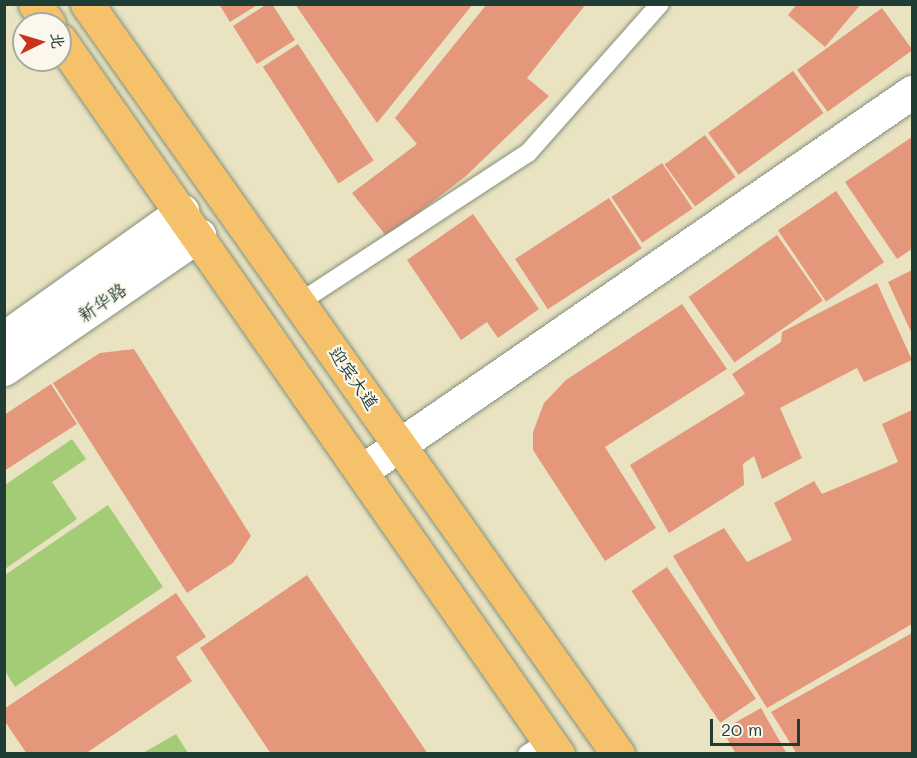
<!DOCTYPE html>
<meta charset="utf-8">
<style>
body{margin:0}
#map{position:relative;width:917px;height:758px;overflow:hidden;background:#e9e3c2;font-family:Mali,"LXGW WenKai TC",sans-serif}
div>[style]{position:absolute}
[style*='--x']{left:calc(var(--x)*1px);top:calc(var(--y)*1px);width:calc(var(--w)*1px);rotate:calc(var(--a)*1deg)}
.green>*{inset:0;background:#a4cc77}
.building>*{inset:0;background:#e5977c;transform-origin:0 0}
.roads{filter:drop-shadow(0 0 2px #84907b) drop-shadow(0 0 2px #84907b)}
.service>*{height:18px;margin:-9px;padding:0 9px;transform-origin:9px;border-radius:9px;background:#fff}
.minor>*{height:33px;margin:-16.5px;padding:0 16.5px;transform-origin:16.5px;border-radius:16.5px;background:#fff}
.primary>*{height:33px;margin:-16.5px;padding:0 16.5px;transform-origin:16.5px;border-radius:16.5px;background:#f5c16b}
span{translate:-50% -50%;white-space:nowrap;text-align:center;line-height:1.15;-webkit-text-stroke:4.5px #fbf7ec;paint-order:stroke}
.street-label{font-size:18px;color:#1f3d34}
.frame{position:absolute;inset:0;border:6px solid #1f3d34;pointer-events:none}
.north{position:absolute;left:12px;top:12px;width:60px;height:60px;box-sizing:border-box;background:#fbf7ec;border:2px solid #a3ada2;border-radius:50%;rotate:85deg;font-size:16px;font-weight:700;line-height:24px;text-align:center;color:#1f3d34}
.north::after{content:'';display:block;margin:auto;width:21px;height:27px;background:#c8321e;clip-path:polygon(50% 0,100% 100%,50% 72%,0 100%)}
.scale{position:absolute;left:710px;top:719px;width:90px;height:27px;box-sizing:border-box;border:3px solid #1f3d34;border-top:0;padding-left:8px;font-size:18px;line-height:21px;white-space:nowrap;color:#1f3d34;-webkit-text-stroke:4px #fbf7ec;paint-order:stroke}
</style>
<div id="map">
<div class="green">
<div style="clip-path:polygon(72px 439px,86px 459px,52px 482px,77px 519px,5px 569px,5px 485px)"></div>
<div style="clip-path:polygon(108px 505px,163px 587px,15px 687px,5px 671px,5px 575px)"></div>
<div style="clip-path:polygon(176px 734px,188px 753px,143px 753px)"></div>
</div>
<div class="building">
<div style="clip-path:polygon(219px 4px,259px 4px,230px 22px)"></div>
<div style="clip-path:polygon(267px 4px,272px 4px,295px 40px,257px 64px,233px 26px)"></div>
<div style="clip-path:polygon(295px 4px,473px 4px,377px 123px)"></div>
<div style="clip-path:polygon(487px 4px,586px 4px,527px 78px,549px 96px,466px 176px,387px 237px,352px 193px,417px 144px,395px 118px)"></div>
<div style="clip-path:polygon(797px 4px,861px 4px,825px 47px,788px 15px)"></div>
<div style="left:882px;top:8px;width:52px;height:105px;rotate:54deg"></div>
<div style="left:298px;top:44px;width:139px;height:42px;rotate:57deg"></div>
<div style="left:793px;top:71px;width:52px;height:105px;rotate:54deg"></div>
<div style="left:705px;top:135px;width:52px;height:50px;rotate:54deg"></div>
<div style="clip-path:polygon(912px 137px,912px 249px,897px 259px,845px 182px)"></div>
<div style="left:662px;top:163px;width:55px;height:61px;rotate:56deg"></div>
<div style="left:836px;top:191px;width:86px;height:70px;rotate:56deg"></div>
<div style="left:609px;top:198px;width:60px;height:112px;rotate:57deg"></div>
<div style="clip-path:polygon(473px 214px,539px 309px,498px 338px,487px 322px,461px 340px,407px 260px)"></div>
<div style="left:777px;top:235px;width:80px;height:108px;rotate:55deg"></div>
<div style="clip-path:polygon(912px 270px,912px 334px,888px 282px)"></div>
<div style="clip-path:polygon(877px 283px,912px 360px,864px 382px,857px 368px,780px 408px,802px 458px,762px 479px,754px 456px,743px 464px,744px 485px,669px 533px,630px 465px,745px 394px,732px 374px,781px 342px,782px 332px)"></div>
<div style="clip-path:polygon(682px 304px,727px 369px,605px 447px,656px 528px,605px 561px,533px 450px,533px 432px,544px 403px,566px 380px)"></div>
<div style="clip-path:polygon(134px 349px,251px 536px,233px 563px,187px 593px,53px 383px,100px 353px)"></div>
<div style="clip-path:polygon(51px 384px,77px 424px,4px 471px,4px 415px)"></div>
<div style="clip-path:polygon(912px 410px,912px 624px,767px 708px,673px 556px,724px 528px,747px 562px,792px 540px,774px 503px,814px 481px,822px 494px,898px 462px,882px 424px)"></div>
<div style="left:667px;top:567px;width:159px;height:43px;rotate:56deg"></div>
<div style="clip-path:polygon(307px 575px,428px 754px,271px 754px,200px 648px)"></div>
<div style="clip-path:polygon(176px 593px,206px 637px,176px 657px,192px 681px,85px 754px,27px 754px,4px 720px,4px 709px)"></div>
<div style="clip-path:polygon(912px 633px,912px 753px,797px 754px,771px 712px)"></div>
<div style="clip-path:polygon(761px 708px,787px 754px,736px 754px,722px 730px)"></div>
</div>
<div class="roads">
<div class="service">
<div style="--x:300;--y:302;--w:272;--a:-33.2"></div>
<div style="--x:528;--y:153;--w:199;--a:-48.5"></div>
<div style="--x:527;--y:754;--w:26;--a:-32"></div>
</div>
<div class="minor">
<div style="--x:4;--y:338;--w:219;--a:-35.5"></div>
<div style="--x:4;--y:369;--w:237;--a:-34.5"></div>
<div style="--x:363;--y:470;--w:667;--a:-34.55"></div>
</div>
<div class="primary">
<div style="--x:35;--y:4;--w:24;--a:55"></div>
<div style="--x:87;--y:4;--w:919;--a:54.7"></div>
<div style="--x:60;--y:40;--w:871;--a:55.11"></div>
</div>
</div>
<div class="street-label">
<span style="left:102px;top:302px;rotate:-34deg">新华路</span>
<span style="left:354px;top:378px;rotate:55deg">迎宾大道</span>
</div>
<div class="frame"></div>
<div class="north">北</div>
<div class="scale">20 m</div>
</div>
